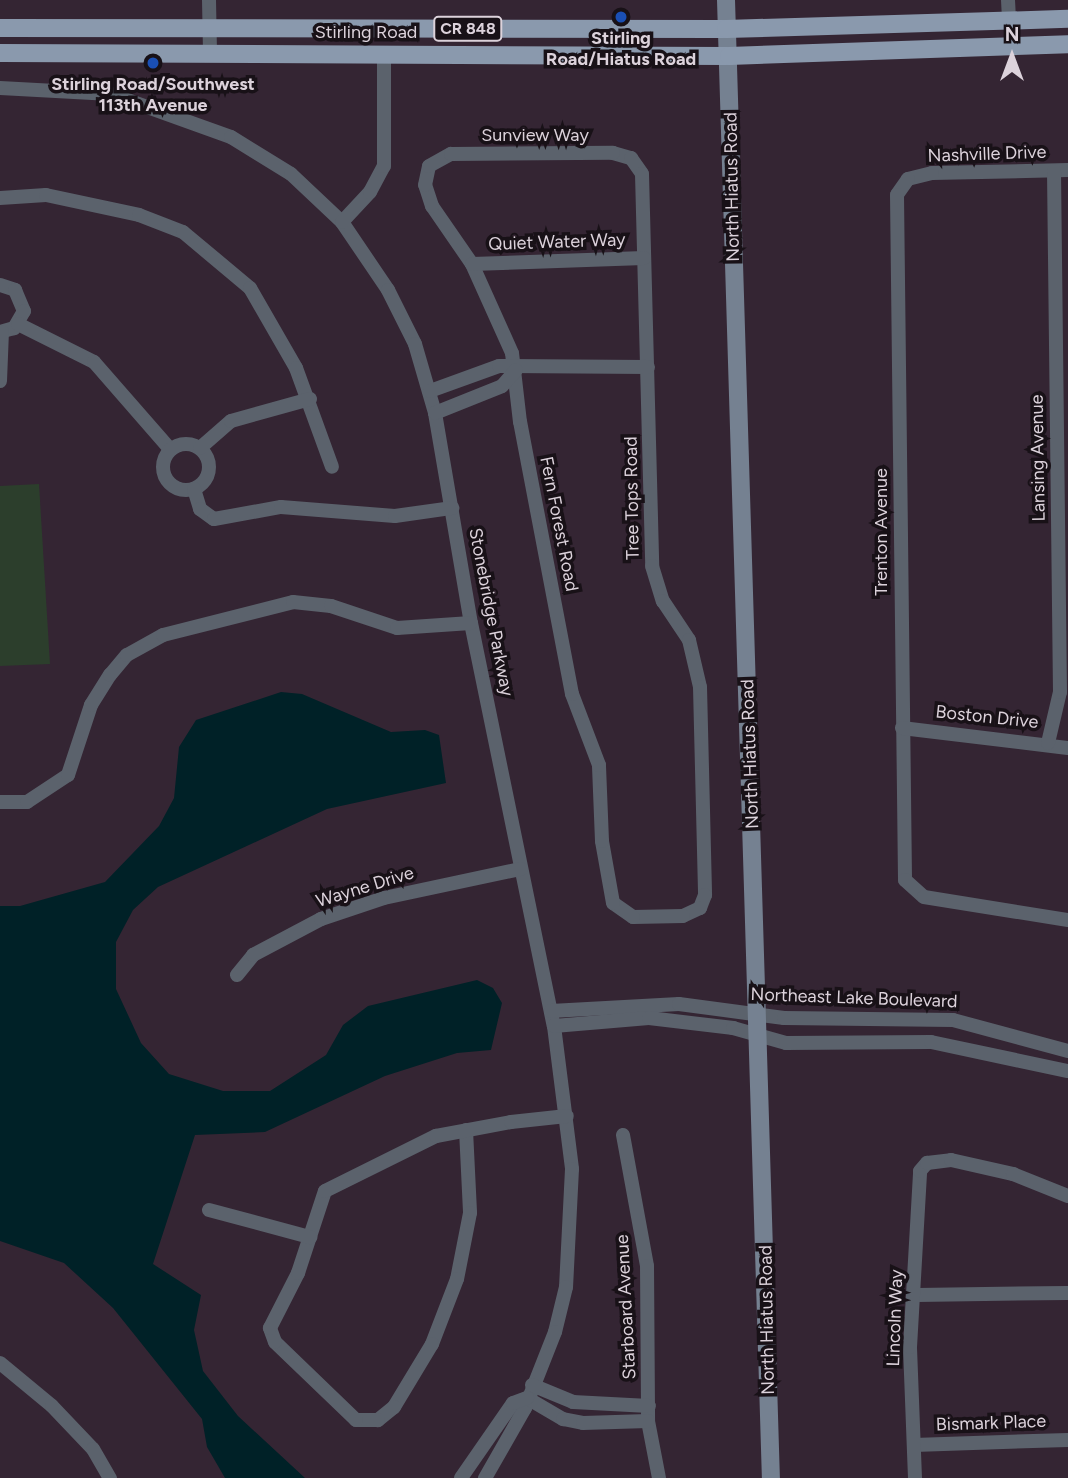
<!DOCTYPE html>
<style>
body{margin:0}
#map{position:relative;width:1068px;height:1478px;overflow:hidden;background:#342533;font-family:Figtree,sans-serif}
div>[style]{position:absolute}
[style*='--x']{left:calc(var(--x)*1px);top:calc(var(--y)*1px);width:calc(var(--w)*1px);rotate:calc(var(--a)*1deg)}
.green>*{inset:0;background:#2c3e2c}
.water>*{inset:0;background:#002127}
.street>*{height:14px;margin:-7px;padding:0 7px;transform-origin:7px;border-radius:7px;background:#5b626c}
.street>.ring{margin:-7px;padding:0;box-sizing:content-box;background:none;border:14px solid #5b626c;border-radius:50%}
.secondary>*{height:18px;margin:-9px;padding:0 9px;transform-origin:9px;border-radius:9px;background:#758191}
.primary>*{height:18px;margin:-9px;padding:0 9px;transform-origin:9px;border-radius:9px;background:#8a99ad}
.dots>*{width:19px;height:19px;translate:-50% -50%;box-sizing:border-box;border:4px solid #181117;border-radius:50%}
span{translate:-50% -50%;white-space:nowrap;text-align:center;line-height:1.15;-webkit-text-stroke:7px #181117;paint-order:stroke}
.shield-label span{padding:2px 5px;background:#181117;border:2px solid;border-radius:5px;-webkit-text-stroke-width:0}
.shield-label{font-size:16px;color:#dcd2db;font-weight:700}
.street-label{font-size:18px;color:#dcd2db}
.poi-label{font-size:18px;color:#dcd2db;font-weight:700}
.north{position:absolute;left:977px;top:21px;width:70px;height:70px;-webkit-text-stroke:5px #181117;paint-order:stroke;rotate:0deg;font-size:19px;font-weight:700;line-height:28px;text-align:center;color:#dcd2db}
.north::after{content:'';display:block;margin:auto;width:24px;height:32px;background:#dcd2db;clip-path:polygon(50% 0,100% 100%,50% 72%,0 100%)}
</style>
<div id="map">
<div class="green">
<div style="clip-path:polygon(39px 484px,50px 664px,0 666px,0 486px)"></div>
</div>
<div class="water">
<div style="clip-path:polygon(281px 692px,302px 694px,391px 732px,425px 730px,439px 735px,446px 783px,327px 809px,158px 887px,133px 910px,116px 942px,116px 989px,141px 1043px,169px 1074px,223px 1091px,270px 1091px,326px 1055px,343px 1025px,368px 1006px,477px 980px,493px 988px,502px 1003px,491px 1050px,457px 1053px,385px 1076px,265px 1132px,195px 1135px,153px 1264px,201px 1295px,194px 1330px,203px 1371px,238px 1416px,305px 1478px,225px 1478px,207px 1447px,202px 1419px,113px 1308px,64px 1263px,0 1241px,0 906px,20px 906px,105px 882px,159px 826px,174px 798px,179px 747px,196px 720px)"></div>
</div>
<div class="street">
<div style="--x:209;--y:0;--w:53;--a:88.9"></div>
<div style="--x:1008;--y:0;--w:20;--a:87"></div>
<div style="--x:0;--y:88;--w:111;--a:3.1"></div>
<div style="--x:111;--y:94;--w:127;--a:19.7"></div>
<div style="--x:231;--y:137;--w:70;--a:31.7"></div>
<div style="--x:291;--y:174;--w:70;--a:43.3"></div>
<div style="--x:342;--y:222;--w:82;--a:55.9"></div>
<div style="--x:388;--y:290;--w:60;--a:63.4"></div>
<div style="--x:415;--y:344;--w:72;--a:73.8"></div>
<div style="--x:435;--y:413;--w:213;--a:80.3"></div>
<div style="--x:471;--y:623;--w:411;--a:78.4"></div>
<div style="--x:554;--y:1026;--w:144;--a:82.8"></div>
<div style="--x:572;--y:1169;--w:118;--a:92.9"></div>
<div style="--x:566;--y:1287;--w:46;--a:103.7"></div>
<div style="--x:555;--y:1332;--w:82;--a:111.5"></div>
<div style="--x:525;--y:1408;--w:81;--a:119.7"></div>
<div style="--x:613;--y:153;--w:19;--a:16"></div>
<div style="--x:631;--y:158;--w:19;--a:55"></div>
<div style="--x:642;--y:174;--w:392;--a:88.5"></div>
<div style="--x:652;--y:566;--w:37;--a:73"></div>
<div style="--x:663;--y:601;--w:47;--a:56.3"></div>
<div style="--x:689;--y:640;--w:48;--a:76.8"></div>
<div style="--x:700;--y:687;--w:208;--a:88.6"></div>
<div style="--x:705;--y:895;--w:14;--a:111"></div>
<div style="--x:700;--y:908;--w:19;--a:155"></div>
<div style="--x:683;--y:916;--w:50;--a:178.9"></div>
<div style="--x:633;--y:917;--w:24;--a:-145"></div>
<div style="--x:613;--y:903;--w:63;--a:-100.1"></div>
<div style="--x:602;--y:841;--w:76;--a:-92.3"></div>
<div style="--x:599;--y:765;--w:76;--a:-110.8"></div>
<div style="--x:572;--y:694;--w:277;--a:-100.8"></div>
<div style="--x:520;--y:422;--w:69;--a:-96.6"></div>
<div style="--x:512;--y:353;--w:98;--a:-114.2"></div>
<div style="--x:472;--y:264;--w:70;--a:-124.6"></div>
<div style="--x:432;--y:206;--w:22;--a:-108"></div>
<div style="--x:425;--y:185;--w:19;--a:-78"></div>
<div style="--x:429;--y:166;--w:25;--a:-29"></div>
<div style="--x:451;--y:154;--w:162;--a:-0.4"></div>
<div style="--x:1068;--y:170;--w:136;--a:178.7"></div>
<div style="--x:932;--y:173;--w:25;--a:166"></div>
<div style="--x:908;--y:179;--w:19;--a:125"></div>
<div style="--x:897;--y:195;--w:685;--a:89.33"></div>
<div style="--x:905;--y:880;--w:25;--a:42"></div>
<div style="--x:924;--y:897;--w:146;--a:9.1"></div>
<div style="--x:0;--y:198;--w:46;--a:-3.7"></div>
<div style="--x:46;--y:195;--w:95;--a:12.1"></div>
<div style="--x:139;--y:215;--w:47;--a:21.1"></div>
<div style="--x:183;--y:232;--w:87;--a:39.9"></div>
<div style="--x:250;--y:288;--w:92;--a:60.1"></div>
<div style="--x:296;--y:368;--w:105;--a:70"></div>
<div style="--x:342;--y:222;--w:41;--a:-47"></div>
<div style="--x:370;--y:192;--w:30;--a:-62"></div>
<div style="--x:384;--y:166;--w:113;--a:-90"></div>
<div style="--x:472;--y:264;--w:172;--a:-2"></div>
<div style="--x:0;--y:285;--w:16;--a:18"></div>
<div style="--x:15;--y:290;--w:23;--a:67"></div>
<div style="--x:24;--y:311;--w:20;--a:120"></div>
<div style="--x:14;--y:328;--w:15;--a:164"></div>
<div style="--x:18;--y:324;--w:85;--a:26.6"></div>
<div style="--x:94;--y:362;--w:116;--a:48.9"></div>
<div style="--x:0;--y:381;--w:49;--a:-87.7"></div>
<div style="--x:430;--y:391;--w:73;--a:-19.9"></div>
<div style="--x:499;--y:366;--w:149;--a:0.4"></div>
<div style="--x:435;--y:413;--w:72;--a:-21.9"></div>
<div style="--x:502;--y:386;--w:21;--a:-49"></div>
<div class="ring" style="left:163px;top:444px;width:32px;height:32px"></div>
<div style="--x:200;--y:448;--w:41;--a:-41.1"></div>
<div style="--x:231;--y:421;--w:82;--a:-15.6"></div>
<div style="--x:194;--y:489;--w:21;--a:73"></div>
<div style="--x:200;--y:509;--w:17;--a:36"></div>
<div style="--x:214;--y:519;--w:68;--a:-10.2"></div>
<div style="--x:281;--y:507;--w:114;--a:4.5"></div>
<div style="--x:395;--y:516;--w:58;--a:-8"></div>
<div style="--x:902;--y:728;--w:167;--a:6.9"></div>
<div style="--x:1048;--y:743;--w:52;--a:-76.8"></div>
<div style="--x:1060;--y:692;--w:521;--a:-90.66"></div>
<div style="--x:0;--y:802;--w:27;--a:0"></div>
<div style="--x:27;--y:802;--w:49;--a:-33.4"></div>
<div style="--x:68;--y:775;--w:74;--a:-71.8"></div>
<div style="--x:91;--y:705;--w:36;--a:-58"></div>
<div style="--x:110;--y:675;--w:26;--a:-50"></div>
<div style="--x:127;--y:655;--w:41;--a:-29.1"></div>
<div style="--x:163;--y:635;--w:134;--a:-14.2"></div>
<div style="--x:293;--y:602;--w:38;--a:6"></div>
<div style="--x:331;--y:606;--w:70;--a:18.4"></div>
<div style="--x:397;--y:628;--w:74;--a:-3.9"></div>
<div style="--x:237;--y:975;--w:26;--a:-51"></div>
<div style="--x:253;--y:955;--w:77;--a:-27.9"></div>
<div style="--x:321;--y:919;--w:66;--a:-18.4"></div>
<div style="--x:384;--y:898;--w:140;--a:-12"></div>
<div style="--x:551;--y:1011;--w:128;--a:-3.1"></div>
<div style="--x:679;--y:1004;--w:106;--a:7.6"></div>
<div style="--x:784;--y:1018;--w:169;--a:0.7"></div>
<div style="--x:953;--y:1020;--w:119;--a:15.1"></div>
<div style="--x:554;--y:1026;--w:95;--a:-4.8"></div>
<div style="--x:649;--y:1018;--w:85;--a:6.8"></div>
<div style="--x:733;--y:1028;--w:55;--a:15.8"></div>
<div style="--x:786;--y:1043;--w:145;--a:-0.4"></div>
<div style="--x:931;--y:1042;--w:140;--a:12"></div>
<div style="--x:466;--y:1130;--w:83;--a:87.2"></div>
<div style="--x:470;--y:1213;--w:67;--a:101.1"></div>
<div style="--x:457;--y:1279;--w:70;--a:111"></div>
<div style="--x:432;--y:1344;--w:74;--a:121.1"></div>
<div style="--x:394;--y:1407;--w:21;--a:141"></div>
<div style="--x:378;--y:1420;--w:22;--a:180"></div>
<div style="--x:356;--y:1420;--w:112;--a:-136.1"></div>
<div style="--x:275;--y:1342;--w:15;--a:-110"></div>
<div style="--x:270;--y:1328;--w:62;--a:-63"></div>
<div style="--x:298;--y:1273;--w:86;--a:-71.8"></div>
<div style="--x:325;--y:1191;--w:124;--a:-26.4"></div>
<div style="--x:436;--y:1136;--w:76;--a:-10.6"></div>
<div style="--x:511;--y:1122;--w:56;--a:-6.1"></div>
<div style="--x:623;--y:1135;--w:133;--a:79.6"></div>
<div style="--x:647;--y:1266;--w:155;--a:89.6"></div>
<div style="--x:648;--y:1421;--w:58;--a:79.1"></div>
<div style="--x:209;--y:1210;--w:105;--a:15"></div>
<div style="--x:917;--y:1295;--w:151;--a:-0.8"></div>
<div style="--x:0;--y:1363;--w:67;--a:39.6"></div>
<div style="--x:52;--y:1406;--w:59;--a:46.4"></div>
<div style="--x:93;--y:1449;--w:34;--a:60"></div>
<div style="--x:532;--y:1385;--w:44;--a:22.5"></div>
<div style="--x:573;--y:1402;--w:76;--a:3"></div>
<div style="--x:527;--y:1398;--w:42;--a:30.3"></div>
<div style="--x:563;--y:1419;--w:20;--a:11"></div>
<div style="--x:583;--y:1423;--w:65;--a:-1.8"></div>
<div style="--x:914;--y:1445;--w:154;--a:-1.9"></div>
<div style="--x:461;--y:1478;--w:91;--a:-55.3"></div>
<div style="--x:513;--y:1403;--w:15;--a:-20"></div>
<div style="--x:915;--y:1478;--w:131;--a:-92.2"></div>
<div style="--x:910;--y:1347;--w:176;--a:-86.7"></div>
<div style="--x:920;--y:1171;--w:11;--a:-49"></div>
<div style="--x:927;--y:1163;--w:24;--a:-7"></div>
<div style="--x:951;--y:1160;--w:64;--a:12.7"></div>
<div style="--x:1013;--y:1174;--w:59;--a:21.8"></div>
</div>
<div class="secondary">
<div style="--x:726;--y:0;--w:1479;--a:88.26"></div>
</div>
<div class="primary">
<div style="--x:0;--y:28;--w:726;--a:0.08"></div>
<div style="--x:726;--y:29;--w:342;--a:-1.7"></div>
<div style="--x:0;--y:53;--w:729;--a:0.24"></div>
<div style="--x:729;--y:56;--w:339;--a:-2"></div>
</div>
<div class="dots">
<div style="left:621px;top:17px;background:#1a4fb4"></div>
<div style="left:153px;top:63px;background:#1a4fb4"></div>
</div>
<div class="shield-label">
<span style="left:468px;top:29px">CR 848</span>
</div>
<div class="street-label">
<span style="left:366px;top:32px">Stirling Road</span>
<span style="left:535px;top:135px">Sunview Way</span>
<span style="left:987px;top:154px;rotate:-2deg">Nashville Drive</span>
<span style="left:732px;top:187px;rotate:-91deg">North Hiatus Road</span>
<span style="left:557px;top:242px;rotate:-2deg">Quiet Water Way</span>
<span style="left:1038px;top:458px;rotate:-91deg">Lansing Avenue</span>
<span style="left:632px;top:498px;rotate:-91deg">Tree Tops Road</span>
<span style="left:559px;top:524px;rotate:79deg">Fern Forest Road</span>
<span style="left:881px;top:532px;rotate:-90deg">Trenton Avenue</span>
<span style="left:491px;top:612px;rotate:79deg">Stonebridge Parkway</span>
<span style="left:987px;top:717px;rotate:6deg">Boston Drive</span>
<span style="left:750px;top:754px;rotate:-92deg">North Hiatus Road</span>
<span style="left:365px;top:887px;rotate:-17deg">Wayne Drive</span>
<span style="left:854px;top:998px;rotate:2deg">Northeast Lake Boulevard</span>
<span style="left:626px;top:1307px;rotate:-93deg">Starboard Avenue</span>
<span style="left:895px;top:1318px;rotate:-88deg">Lincoln Way</span>
<span style="left:767px;top:1320px;rotate:-91deg">North Hiatus Road</span>
<span style="left:991px;top:1423px;rotate:-2deg">Bismark Place</span>
</div>
<div class="poi-label">
<span style="left:621px;top:49px">Stirling<br>Road/Hiatus Road</span>
<span style="left:153px;top:95px">Stirling Road/Southwest<br>113th Avenue</span>
</div>
<div class="north">N</div>
</div>
